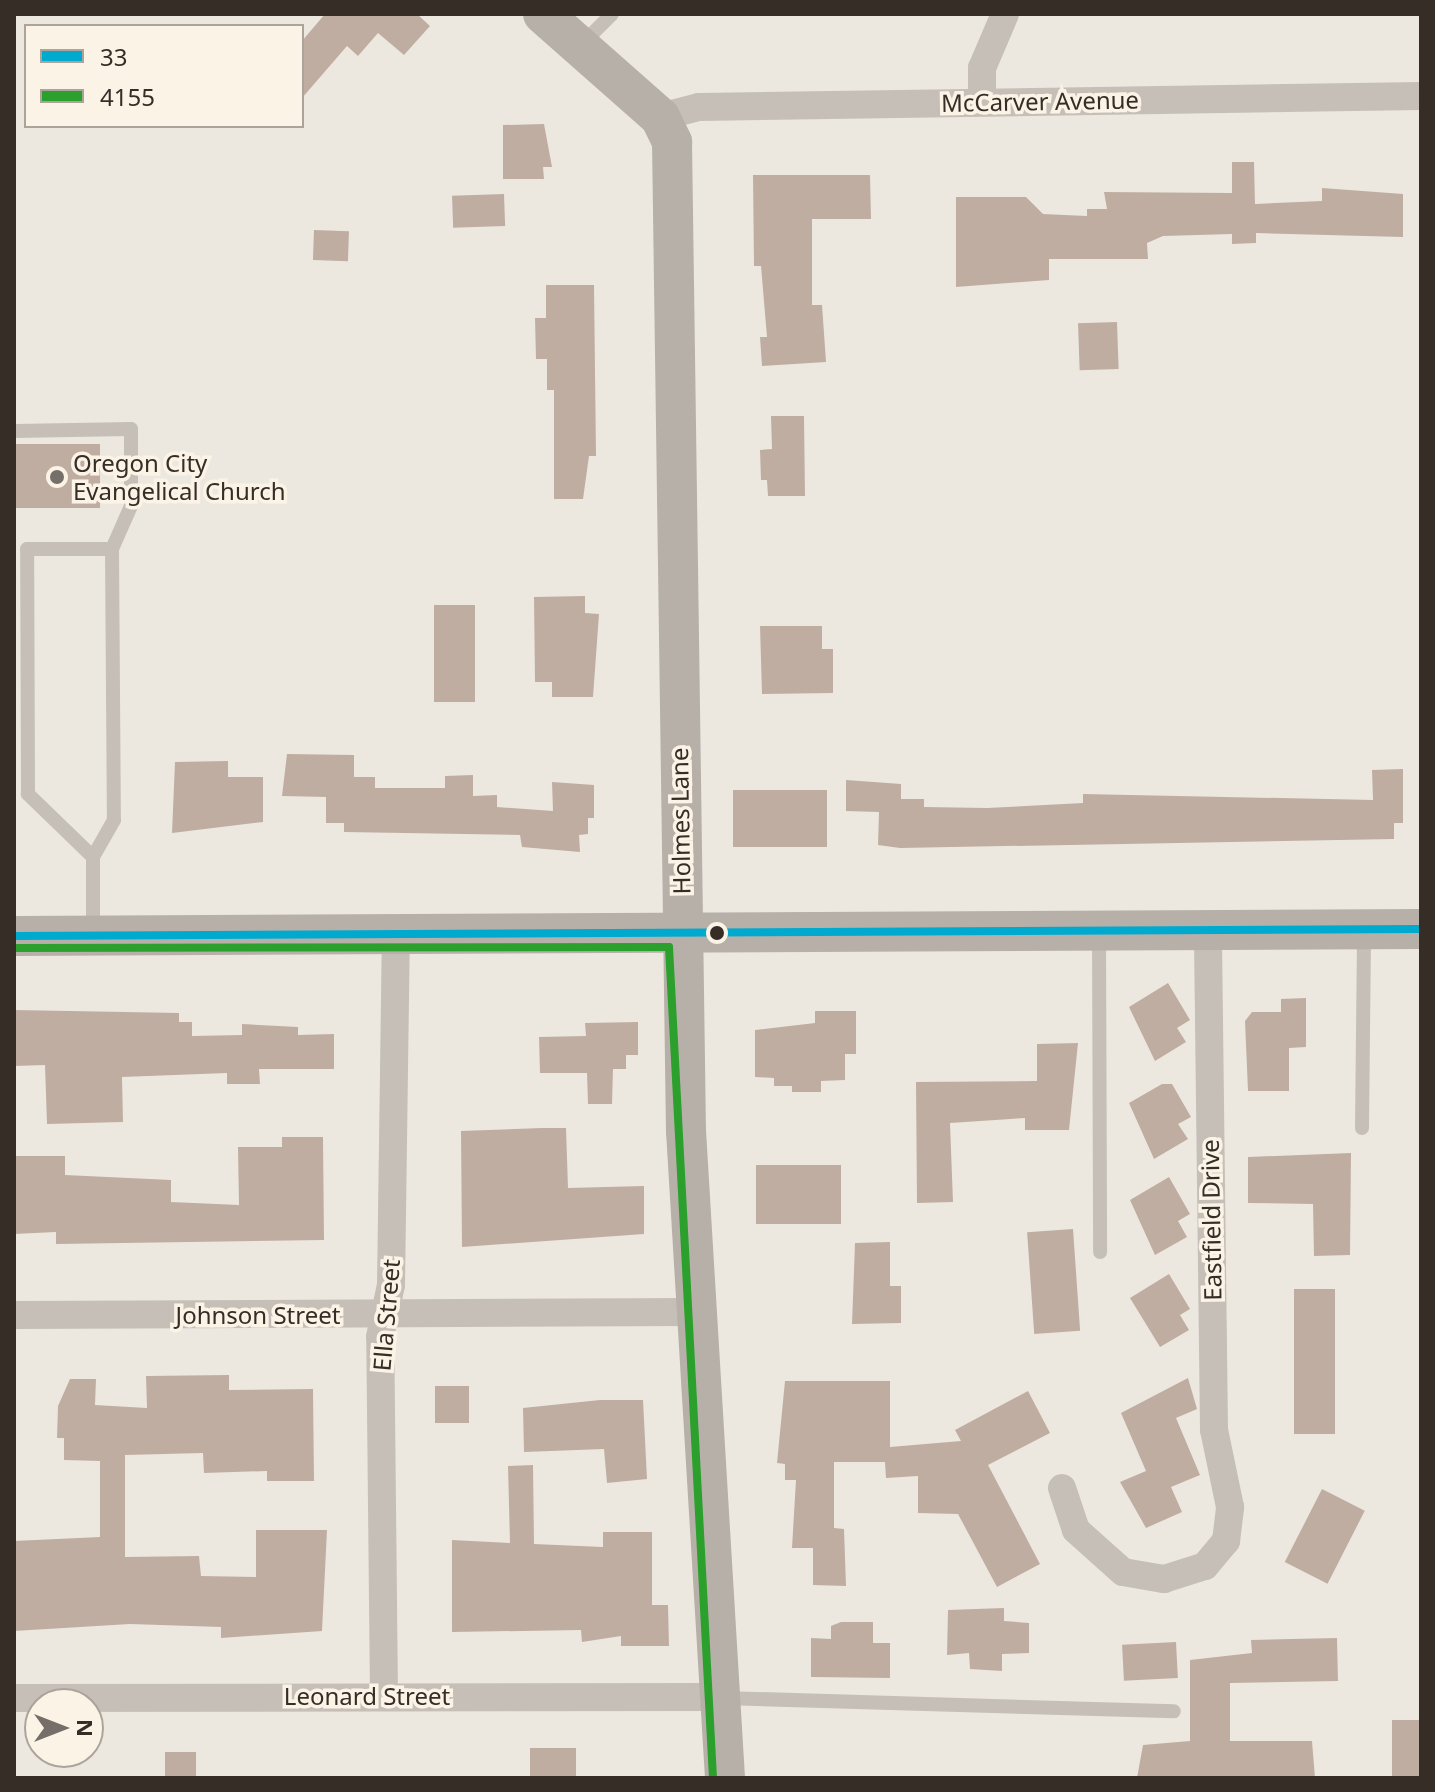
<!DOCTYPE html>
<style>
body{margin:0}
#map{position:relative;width:1435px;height:1792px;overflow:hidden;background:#ece8e0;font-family:"Noto Sans",sans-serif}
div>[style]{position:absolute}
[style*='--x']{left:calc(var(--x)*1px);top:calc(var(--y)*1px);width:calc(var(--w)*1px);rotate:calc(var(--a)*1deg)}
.building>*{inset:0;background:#c0ada1;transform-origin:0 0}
.lane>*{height:14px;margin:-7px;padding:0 7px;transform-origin:7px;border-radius:7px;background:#c5bfb8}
.street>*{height:28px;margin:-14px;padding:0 14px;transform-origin:14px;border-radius:14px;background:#c5bfb8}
.secondary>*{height:40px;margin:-20px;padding:0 20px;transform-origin:20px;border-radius:20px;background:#b6b0a9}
.bus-1>*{height:8px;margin:-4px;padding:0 4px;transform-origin:4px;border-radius:4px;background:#00a9ce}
.bus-2>*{height:8px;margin:-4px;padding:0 4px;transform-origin:4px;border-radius:4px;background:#2ca02c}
.dots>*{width:22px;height:22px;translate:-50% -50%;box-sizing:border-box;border:4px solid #faf3e6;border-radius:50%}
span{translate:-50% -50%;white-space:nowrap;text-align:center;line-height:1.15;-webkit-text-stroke:7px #faf3e6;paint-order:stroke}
.street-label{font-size:24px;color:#362d27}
.poi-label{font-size:24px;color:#362d27}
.left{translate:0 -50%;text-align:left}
.frame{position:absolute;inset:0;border:16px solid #362d27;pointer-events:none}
.legend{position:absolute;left:24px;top:24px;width:280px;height:104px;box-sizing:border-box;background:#faf3e6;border:2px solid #aca49a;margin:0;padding:10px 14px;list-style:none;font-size:24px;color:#362d27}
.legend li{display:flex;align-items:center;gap:16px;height:40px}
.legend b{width:40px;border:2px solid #aca49a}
.north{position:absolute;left:24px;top:1688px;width:80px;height:80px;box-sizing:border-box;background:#faf3e6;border:2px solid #aca49a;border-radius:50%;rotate:90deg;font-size:22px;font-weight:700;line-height:32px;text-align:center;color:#362d27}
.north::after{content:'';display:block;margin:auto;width:28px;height:36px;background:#766e68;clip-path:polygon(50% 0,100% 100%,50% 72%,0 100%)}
</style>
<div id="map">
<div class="building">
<div style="clip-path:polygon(325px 14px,417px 14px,430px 26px,404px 55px,378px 33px,358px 56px,347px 46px,302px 98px,302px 41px)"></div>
<div style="clip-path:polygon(544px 124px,552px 167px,543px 167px,544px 179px,503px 179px,503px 125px)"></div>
<div style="clip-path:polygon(1232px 162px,1254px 162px,1255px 204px,1322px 201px,1322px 188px,1403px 194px,1403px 237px,1256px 233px,1256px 243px,1232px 244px,1232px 234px,1163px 236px,1147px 243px,1148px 259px,1049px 259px,1049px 280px,956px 287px,956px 197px,1026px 197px,1043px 214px,1087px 216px,1087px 209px,1107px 209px,1104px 192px,1232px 193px)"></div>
<div style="clip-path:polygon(753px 175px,870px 175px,871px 219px,812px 219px,812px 305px,822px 305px,826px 362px,762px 366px,760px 337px,767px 337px,761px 266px,754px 266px)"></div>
<div style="left:504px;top:194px;width:32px;height:52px;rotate:88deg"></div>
<div style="left:314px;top:230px;width:35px;height:30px;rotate:2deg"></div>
<div style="clip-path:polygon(546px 285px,594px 285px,596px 456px,589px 456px,583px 499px,554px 499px,554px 390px,547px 390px,547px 359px,536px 359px,535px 318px,546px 318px)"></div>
<div style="left:1117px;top:322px;width:47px;height:39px;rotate:88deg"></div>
<div style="clip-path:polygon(771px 416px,804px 416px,805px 496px,768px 496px,767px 480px,761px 480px,760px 450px,772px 449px)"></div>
<div style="left:100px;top:444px;width:64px;height:86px;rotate:90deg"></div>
<div style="clip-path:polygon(585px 596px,585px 613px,599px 614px,593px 697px,552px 697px,552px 682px,535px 682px,534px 597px)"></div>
<div style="left:434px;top:605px;width:41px;height:97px"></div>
<div style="clip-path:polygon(760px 626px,822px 626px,822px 649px,833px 649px,833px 693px,762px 694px)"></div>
<div style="clip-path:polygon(287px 754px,354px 755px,354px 777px,375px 777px,375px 788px,445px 788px,445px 776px,473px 775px,473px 796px,497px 795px,497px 807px,553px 811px,552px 782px,594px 785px,594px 818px,588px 818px,588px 834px,579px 835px,580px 852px,522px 847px,520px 835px,344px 832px,344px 823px,326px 823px,326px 797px,282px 796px)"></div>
<div style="clip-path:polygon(228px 761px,228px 777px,263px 777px,263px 822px,172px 833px,175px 762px)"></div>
<div style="clip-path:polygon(1403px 769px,1403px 823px,1394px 823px,1394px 839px,900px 848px,878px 845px,879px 812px,846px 811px,846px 780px,901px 784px,901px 799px,924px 799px,924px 807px,987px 808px,1083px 803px,1083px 794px,1373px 800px,1372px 770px)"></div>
<div style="left:827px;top:790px;width:57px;height:94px;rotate:90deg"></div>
<div style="clip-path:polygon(1168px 983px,1190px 1020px,1177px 1028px,1186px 1042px,1155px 1061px,1129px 1007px)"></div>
<div style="clip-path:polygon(1306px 998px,1306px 1047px,1289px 1048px,1289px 1091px,1248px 1091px,1245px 1021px,1252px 1012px,1281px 1012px,1281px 999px)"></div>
<div style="clip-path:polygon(14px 1010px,179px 1013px,179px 1022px,192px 1022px,192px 1036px,242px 1035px,242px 1024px,298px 1027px,298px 1035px,334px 1034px,334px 1069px,259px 1069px,260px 1084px,227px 1084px,227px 1073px,122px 1077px,123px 1122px,47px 1124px,45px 1065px,14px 1066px)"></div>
<div style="clip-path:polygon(815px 1011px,856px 1011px,856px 1054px,845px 1054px,845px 1080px,821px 1081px,821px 1092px,792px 1092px,792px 1086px,774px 1086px,774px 1078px,755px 1077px,755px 1030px,815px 1023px)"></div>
<div style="clip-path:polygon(638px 1022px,638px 1055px,626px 1055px,626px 1069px,613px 1069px,612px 1104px,588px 1104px,587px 1073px,540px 1073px,539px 1037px,586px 1036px,585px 1023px)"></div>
<div style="clip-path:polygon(1078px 1043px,1069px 1130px,1025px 1130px,1025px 1118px,950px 1123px,953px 1202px,917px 1203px,916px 1082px,1037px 1081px,1037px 1044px)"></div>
<div style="clip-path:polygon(1162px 1084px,1172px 1084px,1191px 1117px,1178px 1124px,1188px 1139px,1154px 1159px,1129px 1103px)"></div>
<div style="clip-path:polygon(542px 1128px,566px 1128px,568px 1188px,644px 1186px,644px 1234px,462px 1247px,461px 1131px)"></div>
<div style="clip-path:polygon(282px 1137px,323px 1137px,324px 1240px,56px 1244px,56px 1232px,14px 1234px,14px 1156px,65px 1156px,65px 1175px,171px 1180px,171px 1202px,239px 1205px,238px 1147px,282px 1147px)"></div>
<div style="clip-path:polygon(1351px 1153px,1350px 1255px,1314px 1256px,1313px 1204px,1248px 1203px,1248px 1157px)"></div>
<div style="left:756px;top:1165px;width:85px;height:59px"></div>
<div style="clip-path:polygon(1169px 1177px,1190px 1214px,1178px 1221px,1187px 1237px,1155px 1255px,1130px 1200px)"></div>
<div style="left:1073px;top:1229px;width:102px;height:46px;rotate:86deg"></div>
<div style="clip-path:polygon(890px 1242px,890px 1286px,901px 1286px,901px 1323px,852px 1324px,855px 1243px)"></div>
<div style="clip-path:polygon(1169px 1274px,1190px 1309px,1180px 1315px,1189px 1330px,1160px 1347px,1130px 1298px)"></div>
<div style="left:1335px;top:1289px;width:145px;height:41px;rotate:90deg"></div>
<div style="clip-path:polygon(229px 1375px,229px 1390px,313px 1389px,314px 1481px,267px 1481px,267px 1471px,204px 1473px,203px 1453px,125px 1455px,125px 1557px,199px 1556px,201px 1576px,256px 1577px,256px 1530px,327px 1530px,322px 1631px,221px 1638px,221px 1627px,130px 1624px,14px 1631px,14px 1541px,100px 1537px,100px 1461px,64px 1460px,64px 1438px,57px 1438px,58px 1406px,70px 1379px,96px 1379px,95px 1405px,147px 1408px,146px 1376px)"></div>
<div style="clip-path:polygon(1188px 1378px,1197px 1409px,1176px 1418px,1200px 1475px,1171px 1487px,1182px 1512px,1146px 1528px,1120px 1482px,1146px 1471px,1121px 1413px)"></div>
<div style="clip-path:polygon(785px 1381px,890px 1381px,890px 1447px,961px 1441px,955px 1430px,1028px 1391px,1050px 1433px,988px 1465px,1040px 1564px,997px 1587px,958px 1514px,918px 1513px,918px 1476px,886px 1478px,885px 1462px,834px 1462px,834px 1528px,844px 1529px,846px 1586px,813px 1585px,813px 1548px,792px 1548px,796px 1480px,785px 1480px,785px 1464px,777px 1463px)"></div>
<div style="left:435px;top:1386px;width:34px;height:37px"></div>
<div style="clip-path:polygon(600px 1400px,643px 1400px,647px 1479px,607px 1483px,604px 1449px,524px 1452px,523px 1408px)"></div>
<div style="clip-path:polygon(533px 1465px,534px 1544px,603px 1547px,603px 1532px,652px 1532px,652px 1605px,668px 1605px,669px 1646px,621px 1646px,621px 1636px,582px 1642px,581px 1630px,452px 1632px,452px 1540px,510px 1543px,508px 1466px)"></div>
<div style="left:1322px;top:1489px;width:48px;height:82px;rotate:27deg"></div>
<div style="clip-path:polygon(1004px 1608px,1004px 1621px,1029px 1623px,1029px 1653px,1002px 1654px,1002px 1671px,970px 1669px,969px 1653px,947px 1655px,948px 1610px)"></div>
<div style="clip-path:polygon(841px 1622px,873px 1622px,873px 1643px,890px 1643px,890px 1678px,811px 1677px,811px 1638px,831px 1639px,831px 1626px)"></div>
<div style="clip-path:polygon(1337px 1638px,1338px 1681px,1230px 1683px,1230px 1741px,1312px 1741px,1315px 1778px,1137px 1778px,1143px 1745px,1190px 1741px,1190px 1660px,1252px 1653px,1251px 1640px)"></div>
<div style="left:1176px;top:1642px;width:36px;height:54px;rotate:87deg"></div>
<div style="left:1421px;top:1720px;width:58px;height:29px;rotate:90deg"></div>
<div style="left:530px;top:1748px;width:46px;height:30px"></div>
<div style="left:165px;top:1752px;width:31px;height:26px"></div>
</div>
<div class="lane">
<div style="--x:580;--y:46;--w:45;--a:-45"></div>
<div style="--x:14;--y:431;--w:117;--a:-1"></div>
<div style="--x:131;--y:429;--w:77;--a:90"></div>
<div style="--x:131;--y:506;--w:47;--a:113.8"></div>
<div style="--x:93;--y:857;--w:91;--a:-135.9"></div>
<div style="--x:28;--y:794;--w:245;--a:-90.2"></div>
<div style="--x:27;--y:549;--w:85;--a:0"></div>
<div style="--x:112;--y:549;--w:271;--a:89.6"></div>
<div style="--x:114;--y:820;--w:43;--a:119.6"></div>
<div style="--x:93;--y:857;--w:75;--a:90"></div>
<div style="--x:1099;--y:932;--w:320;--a:89.8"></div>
<div style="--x:1362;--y:1128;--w:195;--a:-89.4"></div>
<div style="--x:724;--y:1698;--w:450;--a:1.7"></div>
</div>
<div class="street">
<div style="--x:982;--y:102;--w:34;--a:-90"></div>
<div style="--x:982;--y:68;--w:59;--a:-66.9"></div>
<div style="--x:660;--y:117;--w:40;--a:-14.4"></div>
<div style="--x:699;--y:107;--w:722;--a:-0.87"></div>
<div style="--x:14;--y:1315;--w:681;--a:-0.25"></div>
<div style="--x:1062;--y:1488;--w:44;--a:71.6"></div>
<div style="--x:1076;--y:1530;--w:63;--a:41.8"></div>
<div style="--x:1123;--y:1572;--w:42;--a:9.7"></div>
<div style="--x:1164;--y:1579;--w:43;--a:-17.6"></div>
<div style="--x:1205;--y:1566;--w:33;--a:-50"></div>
<div style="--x:1226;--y:1541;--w:34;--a:-83"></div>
<div style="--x:1230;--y:1507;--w:79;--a:-101.7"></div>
<div style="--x:1214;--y:1430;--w:499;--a:-90.7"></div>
<div style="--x:384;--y:1696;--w:359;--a:-90.6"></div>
<div style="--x:380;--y:1337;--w:53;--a:-78.1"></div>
<div style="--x:391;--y:1285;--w:350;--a:-89.2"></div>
<div style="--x:14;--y:1698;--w:705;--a:-0.08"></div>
</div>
<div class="secondary">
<div style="--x:543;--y:14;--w:156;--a:41.4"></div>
<div style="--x:660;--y:117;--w:28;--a:64"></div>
<div style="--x:672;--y:142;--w:989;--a:89.19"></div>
<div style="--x:686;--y:1131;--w:648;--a:86.55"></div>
<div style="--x:14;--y:936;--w:1407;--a:-0.29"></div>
</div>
<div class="bus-1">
<div style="--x:14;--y:936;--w:1407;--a:-0.29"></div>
</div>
<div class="bus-2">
<div style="--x:14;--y:948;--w:655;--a:-0.09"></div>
<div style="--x:669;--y:947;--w:832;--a:86.97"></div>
</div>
<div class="dots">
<div style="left:57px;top:477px;background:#766e68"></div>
<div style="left:717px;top:933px;background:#362d27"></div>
</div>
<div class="street-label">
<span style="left:1040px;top:101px;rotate:-1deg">McCarver Avenue</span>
<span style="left:680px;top:821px;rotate:-91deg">Holmes Lane</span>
<span style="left:1211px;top:1220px;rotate:-91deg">Eastfield Drive</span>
<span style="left:258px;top:1315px">Johnson Street</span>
<span style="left:386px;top:1315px;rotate:-85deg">Ella Street</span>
<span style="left:367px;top:1696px">Leonard Street</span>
</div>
<div class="poi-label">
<span class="left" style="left:73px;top:477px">Oregon City<br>Evangelical Church</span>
</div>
<div class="frame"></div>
<ul class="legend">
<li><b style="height:10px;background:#00a9ce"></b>33</li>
<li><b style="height:10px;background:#2ca02c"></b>4155</li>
</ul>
<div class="north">N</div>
</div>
